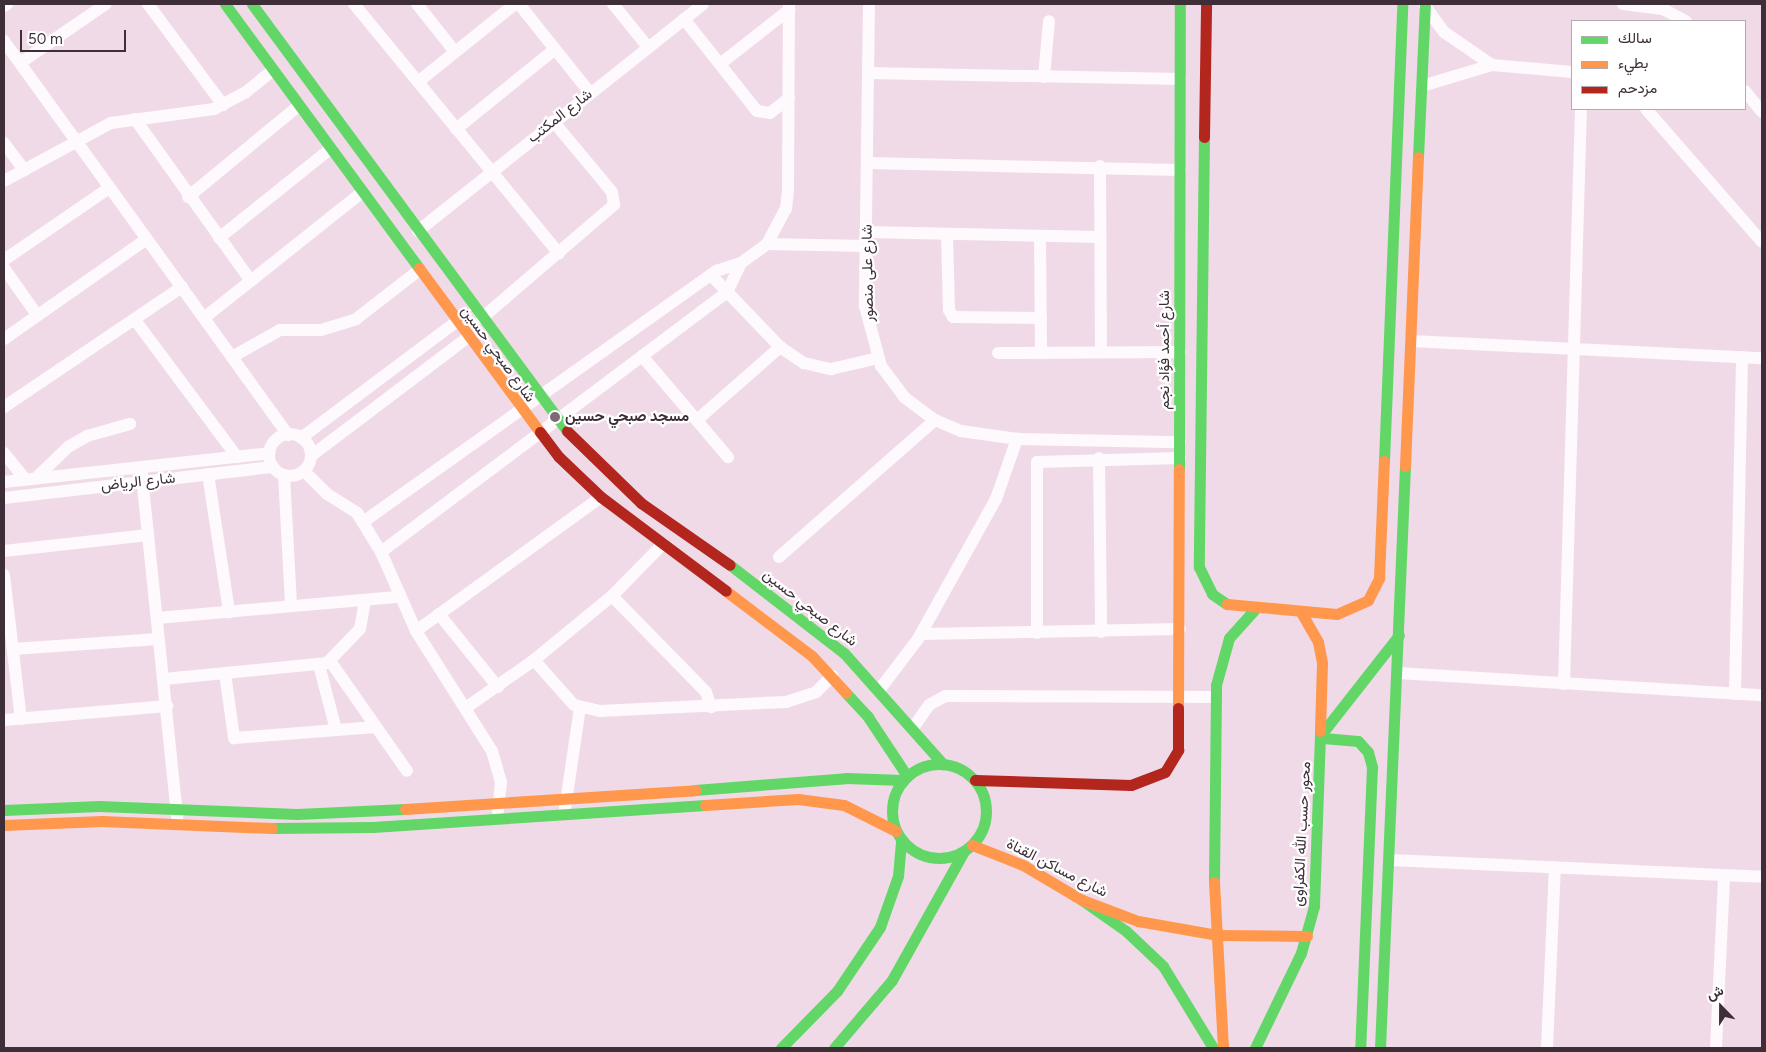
<!DOCTYPE html>
<meta charset="utf-8">
<style>
body{margin:0}
#map{position:relative;width:1766px;height:1052px;overflow:hidden;background:#f0dae8;font-family:Figtree,Vazirmatn,sans-serif}
div>[style]{position:absolute}
[style*='--x']{left:calc(var(--x)*1px);top:calc(var(--y)*1px);width:calc(var(--w)*1px);rotate:calc(var(--a)*1deg)}
.street>*{height:12px;margin:-6px;padding:0 6px;transform-origin:6px;border-radius:6px;background:#fdf9fc}
.street>.ring{margin:-6px;padding:0;box-sizing:content-box;background:none;border:12px solid #fdf9fc;border-radius:50%}
.fast>*{height:11px;margin:-5.5px;padding:0 5.5px;transform-origin:5.5px;border-radius:5.5px;background:#63d668}
.fast>.ring{margin:-5.5px;padding:0;box-sizing:content-box;background:none;border:11px solid #63d668;border-radius:50%}
.slow>*{height:11px;margin:-5.5px;padding:0 5.5px;transform-origin:5.5px;border-radius:5.5px;background:#ff974d}
.jam>*{height:11px;margin:-5.5px;padding:0 5.5px;transform-origin:5.5px;border-radius:5.5px;background:#b3261e}
.dots>*{width:14px;height:14px;translate:-50% -50%;box-sizing:border-box;border:2px solid #fff;border-radius:50%}
span{translate:-50% -50%;white-space:nowrap;text-align:center;line-height:1.15;-webkit-text-stroke:4.5px #fff;paint-order:stroke}
.street-label{font-size:15px;color:#3d2e38}
.poi-label{font-size:15px;color:#3d2e38;font-weight:700}
.left{translate:0 -50%;text-align:left}
.frame{position:absolute;inset:0;border:5px solid #3d2e38;pointer-events:none}
.legend{position:absolute;left:1571px;top:20px;width:175px;height:90px;box-sizing:border-box;background:#fff;border:1px solid #b1abaf;margin:0;padding:6px 9px;list-style:none;font-size:15px;color:#3d2e38}
.legend li{display:flex;align-items:center;gap:10px;height:25px}
.legend b{width:25px;border:1px solid #b1abaf}
.north{position:absolute;left:1696px;top:982px;width:50px;height:50px;-webkit-text-stroke:4px #fff;paint-order:stroke;rotate:338deg;font-size:14px;font-weight:700;line-height:20px;text-align:center;color:#3d2e38}
.north::after{content:'';display:block;margin:auto;width:18px;height:22px;background:#3d2e38;clip-path:polygon(50% 0,100% 100%,50% 72%,0 100%)}
.scale{position:absolute;left:20px;top:30px;width:106px;height:22px;box-sizing:border-box;border:2px solid #3d2e38;border-top:0;padding-left:6px;font-size:15px;line-height:18px;white-space:nowrap;color:#3d2e38;-webkit-text-stroke:4px #fff;paint-order:stroke}
</style>
<div id="map">
<div class="street">
<div style="--x:148;--y:4;--w:126;--a:53.4"></div>
<div style="--x:354;--y:4;--w:323;--a:50.6"></div>
<div style="--x:417;--y:4;--w:61;--a:51.6"></div>
<div style="--x:519;--y:4;--w:114;--a:51.4"></div>
<div style="--x:613;--y:4;--w:55;--a:50.9"></div>
<div style="--x:869;--y:4;--w:302;--a:90.8"></div>
<div style="--x:865;--y:306;--w:62;--a:75.1"></div>
<div style="--x:881;--y:366;--w:39;--a:53"></div>
<div style="--x:904;--y:397;--w:39;--a:37"></div>
<div style="--x:935;--y:420;--w:28;--a:23"></div>
<div style="--x:961;--y:431;--w:57;--a:8.1"></div>
<div style="--x:1017;--y:439;--w:163;--a:1.1"></div>
<div style="--x:1623;--y:4;--w:40;--a:7.1"></div>
<div style="--x:1663;--y:9;--w:26;--a:28"></div>
<div style="--x:4;--y:6;--w:4;--a:-34"></div>
<div style="--x:1425;--y:6;--w:32;--a:54"></div>
<div style="--x:1444;--y:32;--w:58;--a:34.5"></div>
<div style="--x:684;--y:19;--w:117;--a:51.6"></div>
<div style="--x:757;--y:111;--w:13;--a:9"></div>
<div style="--x:770;--y:113;--w:24;--a:-38"></div>
<div style="--x:4;--y:41;--w:486;--a:54.2"></div>
<div style="--x:20;--y:63;--w:104;--a:-34.5"></div>
<div style="--x:720;--y:64;--w:88;--a:-38"></div>
<div style="--x:868;--y:73;--w:312;--a:1.1"></div>
<div style="--x:1044;--y:77;--w:56;--a:-84.9"></div>
<div style="--x:418;--y:82;--w:124;--a:-38.8"></div>
<div style="--x:1422;--y:86;--w:73;--a:-16.7"></div>
<div style="--x:1492;--y:65;--w:80;--a:5"></div>
<div style="--x:1745;--y:91;--w:27;--a:51"></div>
<div style="--x:1646;--y:109;--w:176;--a:48.9"></div>
<div style="--x:135;--y:119;--w:199;--a:54.4"></div>
<div style="--x:456;--y:129;--w:127;--a:-38.9"></div>
<div style="--x:4;--y:143;--w:34;--a:53"></div>
<div style="--x:867;--y:163;--w:313;--a:1.3"></div>
<div style="--x:1100;--y:166;--w:186;--a:89.7"></div>
<div style="--x:4;--y:181;--w:122;--a:-28.5"></div>
<div style="--x:111;--y:123;--w:104;--a:-7.7"></div>
<div style="--x:214;--y:109;--w:36;--a:-28"></div>
<div style="--x:246;--y:92;--w:33;--a:-39"></div>
<div style="--x:188;--y:197;--w:141;--a:-39.5"></div>
<div style="--x:418;--y:231;--w:364;--a:-38.5"></div>
<div style="--x:866;--y:232;--w:234;--a:1.2"></div>
<div style="--x:947;--y:234;--w:76;--a:88.5"></div>
<div style="--x:949;--y:310;--w:8;--a:60"></div>
<div style="--x:953;--y:317;--w:88;--a:0.7"></div>
<div style="--x:1040;--y:236;--w:117;--a:89.5"></div>
<div style="--x:219;--y:238;--w:141;--a:-38.7"></div>
<div style="--x:767;--y:244;--w:99;--a:1.2"></div>
<div style="--x:4;--y:260;--w:127;--a:-34.4"></div>
<div style="--x:4;--y:268;--w:57;--a:54.9"></div>
<div style="--x:711;--y:275;--w:100;--a:46.2"></div>
<div style="--x:780;--y:347;--w:29;--a:34"></div>
<div style="--x:804;--y:363;--w:28;--a:13"></div>
<div style="--x:831;--y:369;--w:48;--a:-13.2"></div>
<div style="--x:204;--y:318;--w:201;--a:-38.5"></div>
<div style="--x:482;--y:318;--w:174;--a:-40.6"></div>
<div style="--x:614;--y:205;--w:13;--a:-99"></div>
<div style="--x:612;--y:192;--w:92;--a:-129.7"></div>
<div style="--x:135;--y:320;--w:171;--a:53.3"></div>
<div style="--x:4;--y:339;--w:174;--a:-35"></div>
<div style="--x:1411;--y:341;--w:351;--a:2.8"></div>
<div style="--x:998;--y:353;--w:182;--a:-0.3"></div>
<div style="--x:642;--y:356;--w:133;--a:49.6"></div>
<div style="--x:232;--y:357;--w:55;--a:-29.4"></div>
<div style="--x:280;--y:330;--w:41;--a:0"></div>
<div style="--x:321;--y:330;--w:37;--a:-17"></div>
<div style="--x:356;--y:319;--w:78;--a:-37.7"></div>
<div style="--x:4;--y:407;--w:215;--a:-34"></div>
<div style="--x:697;--y:420;--w:111;--a:-41.3"></div>
<div class="ring" style="left:269px;top:434px;width:30px;height:30px"></div>
<div style="--x:301;--y:438;--w:194;--a:-36.8"></div>
<div style="--x:4;--y:453;--w:33;--a:51"></div>
<div style="--x:311;--y:456;--w:196;--a:-37.1"></div>
<div style="--x:1099;--y:458;--w:174;--a:89.3"></div>
<div style="--x:141;--y:467;--w:353;--a:84.1"></div>
<div style="--x:304;--y:471;--w:33;--a:45"></div>
<div style="--x:327;--y:494;--w:36;--a:32"></div>
<div style="--x:357;--y:513;--w:46;--a:58.4"></div>
<div style="--x:381;--y:552;--w:86;--a:66.1"></div>
<div style="--x:416;--y:631;--w:142;--a:57.7"></div>
<div style="--x:492;--y:751;--w:32;--a:74"></div>
<div style="--x:501;--y:782;--w:29;--a:96"></div>
<div style="--x:208;--y:474;--w:140;--a:81.3"></div>
<div style="--x:284;--y:475;--w:131;--a:86.9"></div>
<div style="--x:36;--y:478;--w:45;--a:-44.1"></div>
<div style="--x:68;--y:447;--w:22;--a:-30"></div>
<div style="--x:87;--y:436;--w:45;--a:-15.6"></div>
<div style="--x:4;--y:482;--w:267;--a:-6.2"></div>
<div style="--x:4;--y:498;--w:271;--a:-6.6"></div>
<div style="--x:363;--y:522;--w:433;--a:-35.4"></div>
<div style="--x:716;--y:271;--w:26;--a:-18"></div>
<div style="--x:741;--y:263;--w:32;--a:-36"></div>
<div style="--x:767;--y:244;--w:40;--a:-62"></div>
<div style="--x:786;--y:209;--w:19;--a:-84"></div>
<div style="--x:788;--y:190;--w:186;--a:-89.7"></div>
<div style="--x:4;--y:551;--w:145;--a:-6.3"></div>
<div style="--x:381;--y:552;--w:433;--a:-36.9"></div>
<div style="--x:727;--y:292;--w:32;--a:-64"></div>
<div style="--x:779;--y:557;--w:208;--a:-41.3"></div>
<div style="--x:4;--y:575;--w:145;--a:83.3"></div>
<div style="--x:612;--y:596;--w:134;--a:45.6"></div>
<div style="--x:706;--y:692;--w:16;--a:72"></div>
<div style="--x:439;--y:614;--w:94;--a:51.1"></div>
<div style="--x:157;--y:618;--w:243;--a:-5"></div>
<div style="--x:416;--y:631;--w:228;--a:-35.9"></div>
<div style="--x:1037;--y:633;--w:171;--a:-90"></div>
<div style="--x:1037;--y:462;--w:143;--a:-1.6"></div>
<div style="--x:921;--y:634;--w:259;--a:-1.1"></div>
<div style="--x:13;--y:649;--w:146;--a:-3.9"></div>
<div style="--x:534;--y:660;--w:60;--a:48.4"></div>
<div style="--x:574;--y:705;--w:27;--a:13"></div>
<div style="--x:600;--y:711;--w:186;--a:-2.8"></div>
<div style="--x:786;--y:702;--w:32;--a:-18"></div>
<div style="--x:816;--y:692;--w:23;--a:-45"></div>
<div style="--x:330;--y:661;--w:134;--a:55"></div>
<div style="--x:319;--y:665;--w:67;--a:75.3"></div>
<div style="--x:225;--y:673;--w:66;--a:82.1"></div>
<div style="--x:234;--y:738;--w:142;--a:-4.4"></div>
<div style="--x:1398;--y:673;--w:365;--a:3.5"></div>
<div style="--x:164;--y:679;--w:164;--a:-5.6"></div>
<div style="--x:327;--y:663;--w:47;--a:-45.9"></div>
<div style="--x:360;--y:629;--w:29;--a:-80"></div>
<div style="--x:1564;--y:684;--w:575;--a:-88.31"></div>
<div style="--x:880;--y:689;--w:63;--a:-52.8"></div>
<div style="--x:918;--y:639;--w:160;--a:-60.9"></div>
<div style="--x:996;--y:499;--w:64;--a:-70.7"></div>
<div style="--x:1735;--y:694;--w:337;--a:-88.8"></div>
<div style="--x:467;--y:707;--w:82;--a:-35"></div>
<div style="--x:534;--y:660;--w:101;--a:-39.4"></div>
<div style="--x:612;--y:596;--w:73;--a:-45.6"></div>
<div style="--x:4;--y:720;--w:164;--a:-4.9"></div>
<div style="--x:913;--y:728;--w:28;--a:-55"></div>
<div style="--x:929;--y:705;--w:18;--a:-29"></div>
<div style="--x:945;--y:696;--w:271;--a:0.2"></div>
<div style="--x:565;--y:809;--w:102;--a:-81.6"></div>
<div style="--x:1391;--y:860;--w:371;--a:2.6"></div>
<div style="--x:1547;--y:1048;--w:181;--a:-87.5"></div>
<div style="--x:1716;--y:1048;--w:172;--a:-87.3"></div>
</div>
<div class="fast">
<div style="--x:225;--y:4;--w:328;--a:53.7"></div>
<div style="--x:252;--y:4;--w:531;--a:53.58"></div>
<div style="--x:1204;--y:137;--w:430;--a:90.7"></div>
<div style="--x:1199;--y:567;--w:30;--a:64"></div>
<div style="--x:1212;--y:594;--w:18;--a:34"></div>
<div style="--x:1418;--y:157;--w:153;--a:-87.4"></div>
<div style="--x:1384;--y:461;--w:457;--a:-87.7"></div>
<div style="--x:1179;--y:469;--w:465;--a:-89.9"></div>
<div style="--x:730;--y:565;--w:144;--a:37.7"></div>
<div style="--x:844;--y:653;--w:149;--a:48.3"></div>
<div style="--x:846;--y:693;--w:33;--a:47"></div>
<div style="--x:868;--y:717;--w:71;--a:56.5"></div>
<div style="--x:1323;--y:732;--w:123;--a:-51.9"></div>
<div style="--x:1323;--y:738;--w:35;--a:5"></div>
<div style="--x:1358;--y:741;--w:15;--a:48"></div>
<div style="--x:1368;--y:752;--w:16;--a:75"></div>
<div style="--x:1372;--y:767;--w:281;--a:92.4"></div>
<div class="ring" style="left:892px;top:764px;width:83px;height:83px"></div>
<div style="--x:695;--y:790;--w:151;--a:-4.5"></div>
<div style="--x:846;--y:778;--w:57;--a:2"></div>
<div style="--x:4;--y:810;--w:95;--a:-2.4"></div>
<div style="--x:99;--y:806;--w:198;--a:2.3"></div>
<div style="--x:297;--y:814;--w:108;--a:-2.7"></div>
<div style="--x:272;--y:828;--w:101;--a:-0.6"></div>
<div style="--x:373;--y:827;--w:333;--a:-3.8"></div>
<div style="--x:1214;--y:882;--w:197;--a:-89.4"></div>
<div style="--x:1216;--y:685;--w:49;--a:-74.5"></div>
<div style="--x:1229;--y:638;--w:38;--a:-48"></div>
<div style="--x:1082;--y:900;--w:54;--a:35.2"></div>
<div style="--x:1126;--y:931;--w:51;--a:43.4"></div>
<div style="--x:1163;--y:966;--w:96;--a:58.6"></div>
<div style="--x:781;--y:1048;--w:80;--a:-45.5"></div>
<div style="--x:837;--y:991;--w:77;--a:-56.1"></div>
<div style="--x:880;--y:927;--w:54;--a:-70.6"></div>
<div style="--x:898;--y:876;--w:36;--a:-85"></div>
<div style="--x:834;--y:1048;--w:89;--a:-49.5"></div>
<div style="--x:892;--y:980;--w:148;--a:-60.8"></div>
<div style="--x:1255;--y:1048;--w:106;--a:-64.2"></div>
<div style="--x:1301;--y:953;--w:49;--a:-74.5"></div>
<div style="--x:1314;--y:906;--w:175;--a:-88"></div>
<div style="--x:1380;--y:1048;--w:583;--a:-87.54"></div>
</div>
<div class="slow">
<div style="--x:419;--y:268;--w:204;--a:53.6"></div>
<div style="--x:1405;--y:466;--w:309;--a:-87.6"></div>
<div style="--x:726;--y:591;--w:108;--a:37.1"></div>
<div style="--x:812;--y:656;--w:50;--a:47.4"></div>
<div style="--x:1227;--y:604;--w:110;--a:5.2"></div>
<div style="--x:1337;--y:614;--w:34;--a:-24"></div>
<div style="--x:1368;--y:600;--w:25;--a:-63"></div>
<div style="--x:1379;--y:578;--w:117;--a:-87.6"></div>
<div style="--x:1302;--y:614;--w:32;--a:60"></div>
<div style="--x:1318;--y:642;--w:21;--a:79"></div>
<div style="--x:1322;--y:663;--w:68;--a:91.7"></div>
<div style="--x:1178;--y:708;--w:239;--a:-89.8"></div>
<div style="--x:705;--y:805;--w:93;--a:-3.7"></div>
<div style="--x:798;--y:799;--w:46;--a:7.4"></div>
<div style="--x:844;--y:805;--w:58;--a:26.6"></div>
<div style="--x:405;--y:809;--w:291;--a:-3.7"></div>
<div style="--x:4;--y:825;--w:98;--a:-2.3"></div>
<div style="--x:102;--y:821;--w:170;--a:2.4"></div>
<div style="--x:972;--y:845;--w:55;--a:21.4"></div>
<div style="--x:1023;--y:865;--w:69;--a:30.7"></div>
<div style="--x:1082;--y:900;--w:60;--a:20.6"></div>
<div style="--x:1138;--y:921;--w:80;--a:10"></div>
<div style="--x:1217;--y:935;--w:90;--a:0.6"></div>
<div style="--x:1214;--y:882;--w:166;--a:86.9"></div>
</div>
<div class="jam">
<div style="--x:1204;--y:137;--w:133;--a:-89.1"></div>
<div style="--x:567;--y:431;--w:103;--a:44.2"></div>
<div style="--x:641;--y:503;--w:108;--a:34.9"></div>
<div style="--x:540;--y:432;--w:31;--a:53"></div>
<div style="--x:559;--y:457;--w:58;--a:43.6"></div>
<div style="--x:601;--y:497;--w:156;--a:36.9"></div>
<div style="--x:975;--y:780;--w:156;--a:1.8"></div>
<div style="--x:1131;--y:785;--w:36;--a:-21"></div>
<div style="--x:1165;--y:772;--w:26;--a:-59"></div>
<div style="--x:1178;--y:750;--w:42;--a:-90"></div>
</div>
<div class="dots">
<div style="left:555px;top:417px;background:#7c6a76"></div>
</div>
<div class="street-label">
<span style="left:560px;top:116px;rotate:-38deg">شارع المكتب</span>
<span style="left:868px;top:273px;rotate:-91deg">شارع على منصور</span>
<span style="left:1165px;top:350px;rotate:-90deg">شارع أحمد فؤاد نجم</span>
<span style="left:498px;top:354px;rotate:54deg">شارع صبحي حسين</span>
<span style="left:138px;top:482px;rotate:-6deg">شارع الرياض</span>
<span style="left:810px;top:608px;rotate:38deg">شارع صبحي حسين</span>
<span style="left:1302px;top:834px;rotate:-87deg">محور حسب الله الكفراوى</span>
<span style="left:1057px;top:868px;rotate:27deg">شارع مساكن القناة</span>
</div>
<div class="poi-label">
<span class="left" style="left:565px;top:417px">مسجد صبحي حسين</span>
</div>
<div class="frame"></div>
<ul class="legend">
<li><b style="height:6px;background:#63d668"></b>سالك</li>
<li><b style="height:6px;background:#ff974d"></b>بطيء</li>
<li><b style="height:6px;background:#b3261e"></b>مزدحم</li>
</ul>
<div class="north">ش</div>
<div class="scale">50 m</div>
</div>
